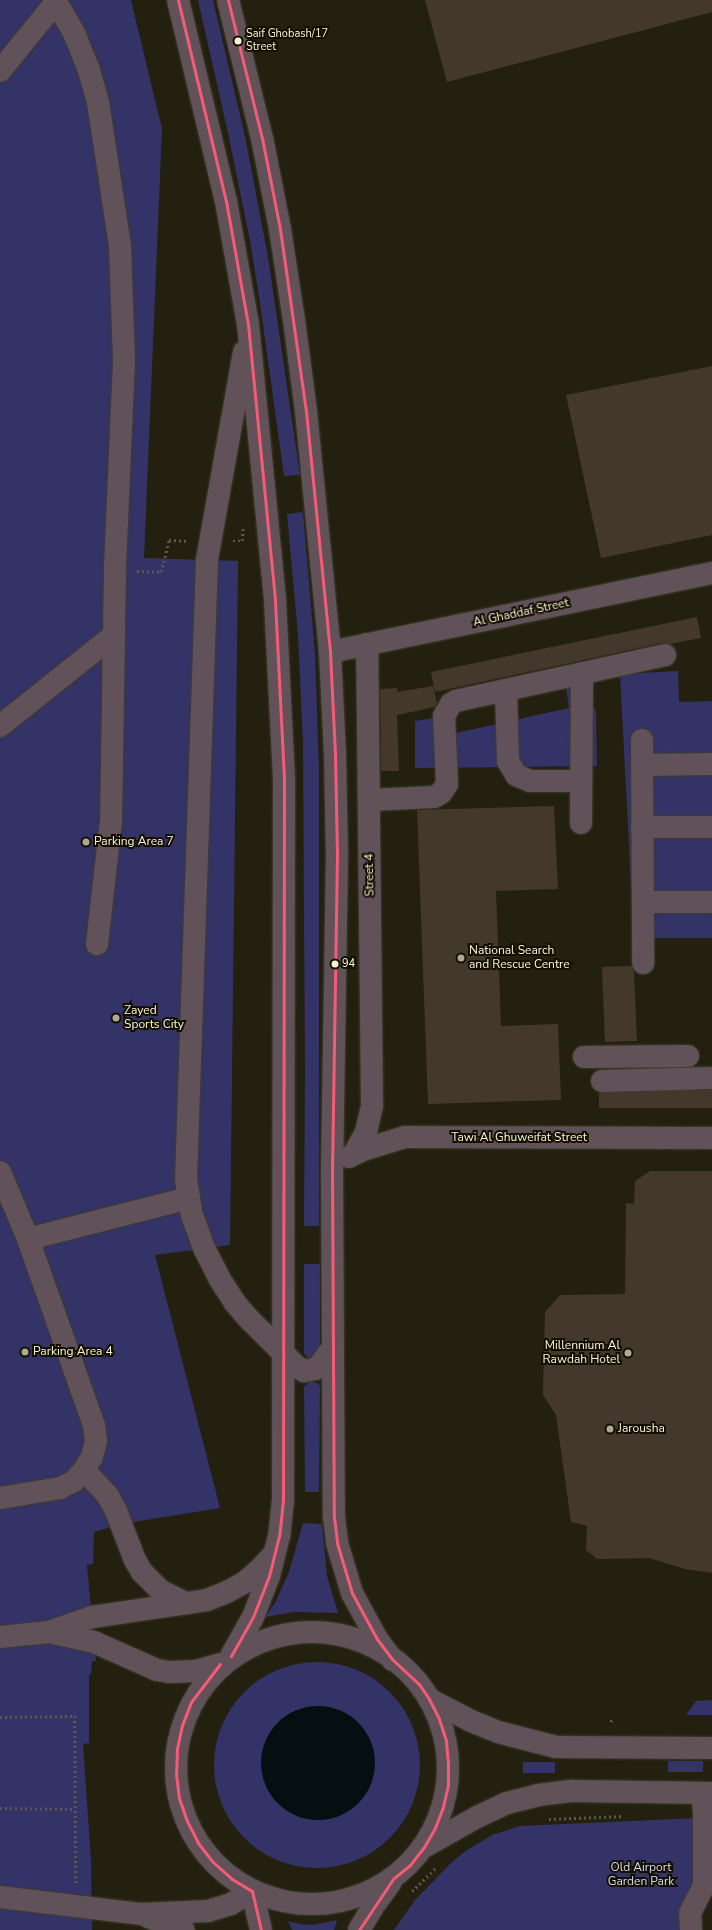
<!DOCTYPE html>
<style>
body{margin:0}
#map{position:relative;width:712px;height:1930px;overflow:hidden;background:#23200f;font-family:"Nunito Sans",sans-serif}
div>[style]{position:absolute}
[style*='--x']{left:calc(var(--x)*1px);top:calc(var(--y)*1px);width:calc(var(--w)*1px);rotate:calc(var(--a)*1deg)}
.green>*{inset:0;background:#343367;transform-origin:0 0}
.round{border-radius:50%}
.water>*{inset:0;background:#040f11}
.building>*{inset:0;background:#44382c;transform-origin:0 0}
.path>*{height:2.5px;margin-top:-1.25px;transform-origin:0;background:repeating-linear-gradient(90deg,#5f5654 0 2px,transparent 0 5px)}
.roads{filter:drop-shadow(0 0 1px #3f3d2c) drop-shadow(0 0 1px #3f3d2c)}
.minor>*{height:22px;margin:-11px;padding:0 11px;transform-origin:11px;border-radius:11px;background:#605258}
.minor>.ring{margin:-11px;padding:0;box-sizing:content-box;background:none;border:22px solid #605258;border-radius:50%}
.bus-1>*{height:3px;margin:-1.5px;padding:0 1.5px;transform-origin:1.5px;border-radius:1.5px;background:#f75a77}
.dots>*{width:11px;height:11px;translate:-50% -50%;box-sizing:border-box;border:2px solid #130f00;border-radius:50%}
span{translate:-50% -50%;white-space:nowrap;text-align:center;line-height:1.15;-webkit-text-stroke:4px #130f00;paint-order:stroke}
.bus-label{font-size:11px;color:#f8f4d5}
.left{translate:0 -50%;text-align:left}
.street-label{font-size:12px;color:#f8f4d5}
.poi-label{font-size:12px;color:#f8f4d5}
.right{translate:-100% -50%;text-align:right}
.park-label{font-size:12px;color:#d7d9ef}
</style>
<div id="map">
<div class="green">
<div style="clip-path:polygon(0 0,131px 0,162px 129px,144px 558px,238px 561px,230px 1245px,155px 1255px,220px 1508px,121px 1524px,94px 1532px,93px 1564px,87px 1565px,96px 1661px,92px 1661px,91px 1674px,89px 1674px,89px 1743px,83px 1744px,91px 1860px,92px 1930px,0 1930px)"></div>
<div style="clip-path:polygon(198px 0,213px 0,245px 136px,268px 257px,300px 475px,284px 476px,259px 296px,250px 241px,228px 133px)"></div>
<div style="clip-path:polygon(303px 512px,315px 653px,319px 768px,319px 1226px,304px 1226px,305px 1071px,303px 744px,298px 635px,287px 514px)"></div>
<div style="clip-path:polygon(678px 671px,679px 702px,712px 701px,712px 938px,650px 938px,633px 922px,620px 674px)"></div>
<div style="clip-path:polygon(566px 688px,585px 693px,596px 711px,597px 766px,415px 768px,415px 721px,441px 717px,443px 736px,569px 708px)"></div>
<div style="clip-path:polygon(304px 1264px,320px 1264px,320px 1352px,309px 1360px,304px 1353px)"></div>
<div style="clip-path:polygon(311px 1381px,319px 1384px,320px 1389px,319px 1492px,305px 1492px,304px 1386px)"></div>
<div style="clip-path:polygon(303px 1523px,322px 1524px,327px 1576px,338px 1613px,294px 1612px,265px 1617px,275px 1603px,289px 1572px)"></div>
<div class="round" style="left:214px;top:1662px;width:206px;height:206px"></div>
<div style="clip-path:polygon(712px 1700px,712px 1715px,686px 1715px,696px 1701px)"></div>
<div style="left:668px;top:1761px;width:35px;height:11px"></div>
<div style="left:523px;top:1762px;width:32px;height:11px"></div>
<div style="clip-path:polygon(698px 1818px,702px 1880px,684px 1930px,394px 1930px,415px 1900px,450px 1864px,464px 1852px,492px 1835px,520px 1826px)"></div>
<div style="clip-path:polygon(337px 1920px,334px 1930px,292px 1930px,288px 1921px,300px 1924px,313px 1925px)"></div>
</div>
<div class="water">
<div class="round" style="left:261px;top:1706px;width:114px;height:114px"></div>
</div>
<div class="building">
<div style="clip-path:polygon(425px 0,712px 0,712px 12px,447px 82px)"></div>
<div style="clip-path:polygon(712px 366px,712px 535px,601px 558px,566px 395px)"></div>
<div style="clip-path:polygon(697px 617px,701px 638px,670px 644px,662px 643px,435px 692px,431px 672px)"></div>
<div style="clip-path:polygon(433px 686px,437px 703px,435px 707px,397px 715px,399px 771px,381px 771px,380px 689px,397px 688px,397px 692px)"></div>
<div style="clip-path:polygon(554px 806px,558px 889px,496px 891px,501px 1026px,558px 1024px,561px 1100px,428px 1104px,417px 810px)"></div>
<div style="clip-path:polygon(631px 966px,634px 971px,637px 1041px,605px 1042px,602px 967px)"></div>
<div style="left:712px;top:1090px;width:18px;height:113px;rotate:90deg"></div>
<div style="clip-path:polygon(650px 1171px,712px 1171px,712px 1573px,685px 1569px,649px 1558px,597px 1559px,586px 1550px,587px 1526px,571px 1522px,556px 1415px,543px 1395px,545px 1312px,560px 1295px,625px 1294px,626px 1203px,634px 1204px,635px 1181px)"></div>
</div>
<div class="path">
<div style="--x:233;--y:541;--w:9;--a:0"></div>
<div style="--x:242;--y:541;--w:15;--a:-86"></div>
<div style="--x:137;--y:571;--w:24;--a:2"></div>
<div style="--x:161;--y:572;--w:33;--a:-76"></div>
<div style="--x:169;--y:540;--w:19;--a:3"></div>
<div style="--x:0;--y:1717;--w:75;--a:-0.8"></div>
<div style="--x:75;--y:1716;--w:167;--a:89.7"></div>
<div style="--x:611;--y:1722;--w:4;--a:-76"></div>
<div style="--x:0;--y:1808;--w:75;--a:0.8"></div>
<div style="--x:549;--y:1819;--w:75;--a:-2.3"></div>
<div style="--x:412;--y:1891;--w:35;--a:-44"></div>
</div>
<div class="roads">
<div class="minor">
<div style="--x:55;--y:0;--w:38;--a:60"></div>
<div style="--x:74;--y:33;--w:37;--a:68"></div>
<div style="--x:88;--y:67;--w:36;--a:74"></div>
<div style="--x:98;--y:102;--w:146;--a:81.3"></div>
<div style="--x:120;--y:246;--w:115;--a:88"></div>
<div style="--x:124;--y:361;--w:209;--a:92.5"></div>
<div style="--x:115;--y:570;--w:251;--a:90.9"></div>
<div style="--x:111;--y:821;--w:124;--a:96.5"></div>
<div style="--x:178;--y:0;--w:207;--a:76.6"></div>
<div style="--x:226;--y:201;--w:125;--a:79.9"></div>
<div style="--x:248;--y:324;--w:278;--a:84.4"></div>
<div style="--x:275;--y:601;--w:179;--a:87.1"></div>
<div style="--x:284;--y:780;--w:720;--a:90.08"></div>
<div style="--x:283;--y:1500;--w:36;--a:96"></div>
<div style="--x:279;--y:1536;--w:41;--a:104"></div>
<div style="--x:269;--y:1576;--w:44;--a:111.3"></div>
<div style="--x:253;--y:1617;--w:45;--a:119.4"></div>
<div style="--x:228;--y:0;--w:142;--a:76.2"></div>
<div style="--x:262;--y:138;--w:93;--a:78.8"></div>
<div style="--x:280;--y:229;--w:92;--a:81.3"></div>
<div style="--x:294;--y:320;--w:92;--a:82.5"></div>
<div style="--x:306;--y:411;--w:242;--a:84.3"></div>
<div style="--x:330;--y:652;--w:101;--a:87.2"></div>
<div style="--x:335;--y:753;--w:101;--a:88.9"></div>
<div style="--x:337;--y:854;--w:312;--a:90.9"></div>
<div style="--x:332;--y:1166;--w:351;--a:89.7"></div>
<div style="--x:334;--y:1517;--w:26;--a:83"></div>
<div style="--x:337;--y:1543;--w:52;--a:73.3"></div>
<div style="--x:352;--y:1593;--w:52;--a:61.5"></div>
<div style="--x:377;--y:1639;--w:26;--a:53"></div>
<div style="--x:0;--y:71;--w:89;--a:-50.9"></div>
<div style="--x:244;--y:352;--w:211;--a:100.1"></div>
<div style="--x:207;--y:560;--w:619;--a:91.94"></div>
<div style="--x:186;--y:1179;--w:36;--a:81"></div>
<div style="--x:192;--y:1215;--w:35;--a:70"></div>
<div style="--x:204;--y:1248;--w:34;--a:63"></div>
<div style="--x:219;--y:1278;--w:30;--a:57"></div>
<div style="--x:235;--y:1303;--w:23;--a:49"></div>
<div style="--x:250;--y:1320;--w:64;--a:45"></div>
<div style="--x:295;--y:1365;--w:11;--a:34"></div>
<div style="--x:304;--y:1371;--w:11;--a:-10"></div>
<div style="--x:315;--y:1369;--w:6;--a:-39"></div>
<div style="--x:320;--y:1365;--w:22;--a:-54"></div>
<div style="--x:330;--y:652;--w:390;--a:-11.7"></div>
<div style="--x:506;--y:690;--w:71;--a:88.4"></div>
<div style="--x:508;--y:761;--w:16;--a:60"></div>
<div style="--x:516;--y:775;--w:15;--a:23"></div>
<div style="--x:530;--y:781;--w:51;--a:0"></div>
<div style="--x:0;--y:726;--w:146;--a:-38.6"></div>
<div style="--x:642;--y:740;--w:223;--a:89.7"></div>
<div style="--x:642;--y:765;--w:70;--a:-0.8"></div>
<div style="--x:369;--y:800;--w:65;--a:-2.6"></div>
<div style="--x:434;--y:797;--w:8;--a:-30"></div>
<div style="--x:441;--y:793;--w:11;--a:-56"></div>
<div style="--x:447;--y:784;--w:68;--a:-92.5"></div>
<div style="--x:444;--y:716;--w:14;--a:-60"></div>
<div style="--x:451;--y:704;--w:6;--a:-31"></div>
<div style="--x:456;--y:701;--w:214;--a:-12.4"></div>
<div style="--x:581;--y:823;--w:150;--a:-89.6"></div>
<div style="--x:642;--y:827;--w:70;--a:0"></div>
<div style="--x:643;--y:902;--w:69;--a:0"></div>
<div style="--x:584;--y:1057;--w:104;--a:-0.6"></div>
<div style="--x:602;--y:1081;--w:109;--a:-1.6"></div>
<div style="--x:354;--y:1154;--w:25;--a:-61"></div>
<div style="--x:366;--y:1132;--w:27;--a:-77"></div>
<div style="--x:372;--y:1106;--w:462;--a:-90.6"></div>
<div style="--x:349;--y:1157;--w:16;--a:-27"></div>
<div style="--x:363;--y:1150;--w:44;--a:-17.2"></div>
<div style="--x:405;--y:1137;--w:307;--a:0.2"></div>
<div style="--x:0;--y:1172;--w:73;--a:67.3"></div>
<div style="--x:28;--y:1239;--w:197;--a:70.5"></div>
<div style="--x:94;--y:1425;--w:16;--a:83"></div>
<div style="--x:96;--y:1441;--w:16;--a:104"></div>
<div style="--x:92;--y:1457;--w:15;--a:122"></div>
<div style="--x:84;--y:1470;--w:15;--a:132"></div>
<div style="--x:74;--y:1481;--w:16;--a:153"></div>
<div style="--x:60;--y:1488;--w:61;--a:170.5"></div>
<div style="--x:28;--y:1239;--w:166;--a:-14.3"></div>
<div style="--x:84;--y:1470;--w:35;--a:47"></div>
<div style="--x:108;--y:1496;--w:17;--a:62"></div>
<div style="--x:116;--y:1511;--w:53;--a:68.8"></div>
<div style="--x:135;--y:1560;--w:14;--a:60"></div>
<div style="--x:142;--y:1572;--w:27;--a:45"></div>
<div style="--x:161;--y:1591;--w:28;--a:26"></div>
<div class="ring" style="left:176px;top:1632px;width:250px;height:250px"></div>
<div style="--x:50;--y:1632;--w:45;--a:12.8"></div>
<div style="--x:94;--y:1642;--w:69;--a:24"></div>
<div style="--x:157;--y:1670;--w:13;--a:9"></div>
<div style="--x:170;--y:1672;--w:26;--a:-2"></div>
<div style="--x:196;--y:1671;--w:25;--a:-16"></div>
<div style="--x:0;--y:1637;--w:49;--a:-5.8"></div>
<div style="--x:49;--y:1632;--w:46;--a:-19.2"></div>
<div style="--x:92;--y:1617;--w:116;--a:-8.4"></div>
<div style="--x:207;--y:1600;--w:22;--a:-22"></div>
<div style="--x:227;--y:1592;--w:21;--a:-29"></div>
<div style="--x:245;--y:1582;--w:21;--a:-41"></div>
<div style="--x:261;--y:1568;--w:19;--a:-47"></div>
<div style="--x:429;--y:1699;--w:47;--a:27.6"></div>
<div style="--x:471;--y:1721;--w:29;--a:22"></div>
<div style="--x:498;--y:1732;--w:60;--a:14.5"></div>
<div style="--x:556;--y:1747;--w:156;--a:0.4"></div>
<div style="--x:424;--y:1847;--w:61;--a:-29.5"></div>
<div style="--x:477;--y:1817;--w:33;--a:-25"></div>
<div style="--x:507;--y:1803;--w:32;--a:-14"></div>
<div style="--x:538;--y:1795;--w:35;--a:-7"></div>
<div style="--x:573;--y:1791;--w:139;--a:0.8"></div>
<div style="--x:252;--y:1891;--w:40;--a:77"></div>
<div style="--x:0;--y:1897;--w:141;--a:6.9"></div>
<div style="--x:140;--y:1914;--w:68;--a:-2.5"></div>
<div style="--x:208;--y:1911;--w:24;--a:-17"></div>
<div style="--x:231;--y:1904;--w:25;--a:-32"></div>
<div style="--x:148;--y:1917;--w:38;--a:20"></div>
<div style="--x:359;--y:1930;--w:26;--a:-59"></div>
<div style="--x:372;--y:1908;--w:31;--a:-54"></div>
<div style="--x:691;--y:1930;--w:17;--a:-93"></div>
<div style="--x:690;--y:1913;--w:31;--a:-63"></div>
<div style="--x:704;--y:1885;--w:73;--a:-90"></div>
<div style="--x:704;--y:1812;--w:19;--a:-96"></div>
</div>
</div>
<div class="bus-1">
<div style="--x:178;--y:0;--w:207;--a:76.6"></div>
<div style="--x:226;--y:201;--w:125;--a:79.9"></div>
<div style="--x:248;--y:324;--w:278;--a:84.4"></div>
<div style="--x:275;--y:601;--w:179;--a:87.1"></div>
<div style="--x:284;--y:780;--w:720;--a:90.08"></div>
<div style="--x:283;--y:1500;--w:36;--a:96"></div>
<div style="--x:279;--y:1536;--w:41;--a:104"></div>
<div style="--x:269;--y:1576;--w:44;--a:111.3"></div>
<div style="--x:253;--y:1617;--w:45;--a:119.4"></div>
<div style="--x:228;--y:0;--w:142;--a:76.2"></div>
<div style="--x:262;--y:138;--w:93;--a:78.8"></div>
<div style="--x:280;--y:229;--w:184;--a:81.9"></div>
<div style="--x:306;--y:411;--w:242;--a:84.3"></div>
<div style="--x:330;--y:652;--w:101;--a:87.2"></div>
<div style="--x:335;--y:753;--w:101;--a:88.9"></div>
<div style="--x:337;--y:854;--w:312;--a:90.9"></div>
<div style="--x:332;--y:1166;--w:351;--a:89.7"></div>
<div style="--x:334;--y:1517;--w:26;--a:83"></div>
<div style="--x:337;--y:1543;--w:52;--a:73.3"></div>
<div style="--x:352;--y:1593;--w:52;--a:61.5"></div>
<div style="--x:377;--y:1639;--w:26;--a:53"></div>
<div style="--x:393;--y:1660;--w:35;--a:43"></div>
<div style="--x:419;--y:1684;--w:18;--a:56"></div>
<div style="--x:429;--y:1699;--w:22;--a:63"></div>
<div style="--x:439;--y:1719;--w:23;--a:72"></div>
<div style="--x:446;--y:1741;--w:22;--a:85"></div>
<div style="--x:448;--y:1763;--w:22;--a:90"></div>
<div style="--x:448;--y:1785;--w:23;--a:103"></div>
<div style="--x:443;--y:1807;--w:22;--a:111"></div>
<div style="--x:435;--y:1828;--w:22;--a:120"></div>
<div style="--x:424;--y:1847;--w:23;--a:128"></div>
<div style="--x:410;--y:1865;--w:22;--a:141"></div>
<div style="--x:393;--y:1879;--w:61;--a:123.7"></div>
<div style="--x:220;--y:1664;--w:48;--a:127.3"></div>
<div style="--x:191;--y:1702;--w:25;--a:111"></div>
<div style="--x:182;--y:1725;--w:25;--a:102"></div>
<div style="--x:177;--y:1749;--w:25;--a:92"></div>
<div style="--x:176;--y:1774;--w:24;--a:83"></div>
<div style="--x:179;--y:1798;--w:24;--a:71"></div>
<div style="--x:187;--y:1821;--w:25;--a:63"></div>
<div style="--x:198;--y:1843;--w:24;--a:52"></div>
<div style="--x:213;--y:1862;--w:25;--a:42"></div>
<div style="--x:232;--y:1879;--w:23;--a:31"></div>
<div style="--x:252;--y:1891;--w:40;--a:77"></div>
</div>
<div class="dots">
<div style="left:238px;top:41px;background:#f8f4d5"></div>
<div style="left:86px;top:842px;background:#adaa90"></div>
<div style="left:461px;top:958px;background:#adaa90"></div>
<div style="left:335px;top:964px;background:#f8f4d5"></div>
<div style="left:116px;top:1018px;background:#adaa90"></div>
<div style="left:25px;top:1352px;background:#adaa90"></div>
<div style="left:628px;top:1353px;background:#adaa90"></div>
<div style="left:610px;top:1429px;background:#adaa90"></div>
</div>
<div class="bus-label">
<span class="left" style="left:246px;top:41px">Saif Ghobash/17<br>Street</span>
<span class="left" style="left:342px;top:964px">94</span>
</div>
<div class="street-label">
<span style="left:521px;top:613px;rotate:-12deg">Al Ghaddaf Street</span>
<span style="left:370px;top:875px;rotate:-91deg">Street 4</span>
<span style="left:519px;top:1138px">Tawi Al Ghuweifat Street</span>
</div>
<div class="poi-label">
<span class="left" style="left:94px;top:842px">Parking Area 7</span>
<span class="left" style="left:469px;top:958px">National Search<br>and Rescue Centre</span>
<span class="left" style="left:124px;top:1018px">Zayed<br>Sports City</span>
<span class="right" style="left:620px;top:1353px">Millennium Al<br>Rawdah Hotel</span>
<span class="left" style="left:33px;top:1352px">Parking Area 4</span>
<span class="left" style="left:618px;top:1429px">Jarousha</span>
</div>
<div class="park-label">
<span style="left:641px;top:1875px">Old Airport<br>Garden Park</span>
</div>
</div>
